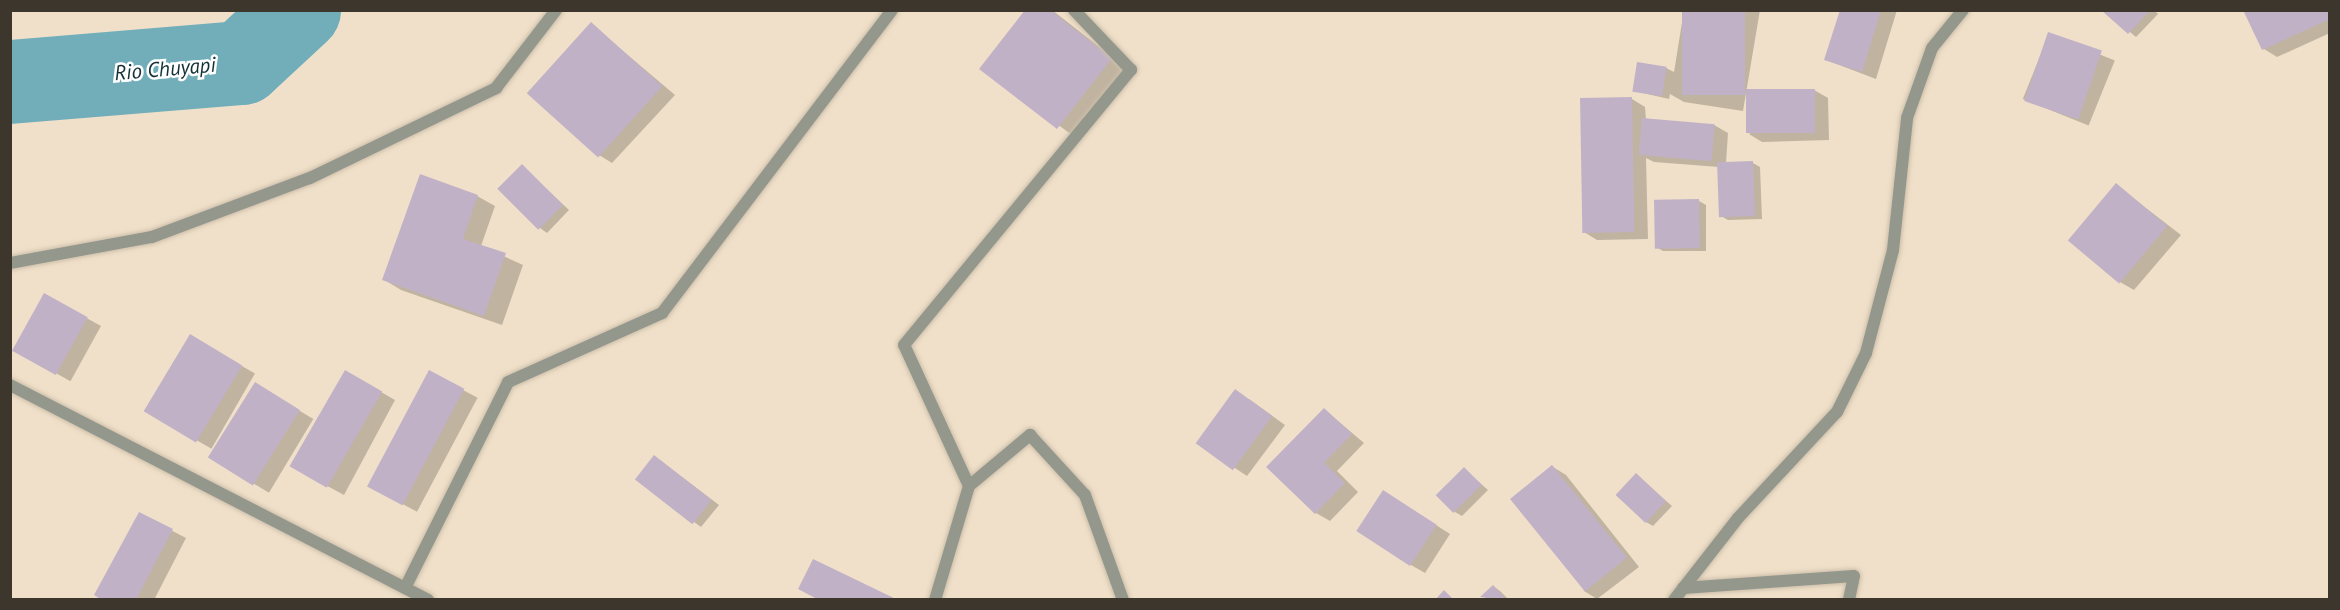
<!DOCTYPE html>
<style>
body{margin:0}
#map{position:relative;width:2340px;height:610px;overflow:hidden;background:#f0e0c9;font-family:"PT Sans",sans-serif}
div>[style]{position:absolute}
[style*='--x']{left:calc(var(--x)*1px);top:calc(var(--y)*1px);width:calc(var(--w)*1px);rotate:calc(var(--a)*1deg)}
.shadow>*{inset:0;background:#0003;transform-origin:0 0}
.river>*{height:84px;margin:-42px;padding:0 42px;transform-origin:42px;border-radius:42px;background:#71aeba}
.building>*{inset:0;background:#c1b1c7;transform-origin:0 0}
.roads{filter:drop-shadow(0 0 2px #ccbeaa) drop-shadow(0 0 2px #ccbeaa)}
.minor>*{height:12px;margin:-6px;padding:0 6px;transform-origin:6px;border-radius:6px;background:#93978c}
span{translate:-50% -50%;white-space:nowrap;text-align:center;line-height:1.15;-webkit-text-stroke:5px #fff;paint-order:stroke}
.water-label{font-size:21px;color:#133238;font-style:italic}
.frame{position:absolute;inset:0;border:12px solid #3c362d;pointer-events:none}
</style>
<div id="map">
<div class="shadow">
<div style="clip-path:polygon(1027px 10px,1052px 10px,1125px 67px,1072px 135px,982px 69px)"></div>
<div style="clip-path:polygon(1684px 10px,1760px 10px,1743px 111px,1684px 102px,1670px 94px,1669px 99px,1634px 91px,1666px 68px,1674px 72px)"></div>
<div style="clip-path:polygon(1842px 10px,1897px 10px,1876px 79px,1826px 60px)"></div>
<div style="clip-path:polygon(2103px 10px,2154px 10px,2158px 14px,2136px 37px)"></div>
<div style="clip-path:polygon(2245px 10px,2330px 10px,2330px 33px,2277px 57px,2264px 49px)"></div>
<div style="clip-path:polygon(591px 24px,675px 95px,612px 163px,599px 155px)"></div>
<div style="left:2049px;top:34px;width:71px;height:70px;rotate:22deg"></div>
<div style="clip-path:polygon(1814px 90px,1828px 98px,1829px 140px,1762px 142px,1749px 134px)"></div>
<div style="clip-path:polygon(1632px 99px,1645px 107px,1646px 120px,1714px 125px,1728px 133px,1726px 163px,1753px 163px,1760px 167px,1762px 219px,1728px 220px,1721px 216px,1719px 167px,1654px 162px,1646px 158px,1648px 239px,1597px 240px,1584px 232px)"></div>
<div style="clip-path:polygon(522px 166px,569px 210px,547px 233px,540px 228px)"></div>
<div style="clip-path:polygon(2116px 185px,2181px 235px,2134px 290px,2120px 282px)"></div>
<div style="clip-path:polygon(477px 196px,495px 206px,481px 246px,523px 265px,502px 325px,401px 290px,383px 279px)"></div>
<div style="clip-path:polygon(1699px 201px,1706px 205px,1706px 251px,1663px 251px,1656px 247px)"></div>
<div style="left:45px;top:295px;width:64px;height:63px;rotate:29deg"></div>
<div style="left:190px;top:336px;width:75px;height:87px;rotate:30deg"></div>
<div style="clip-path:polygon(346px 372px,395px 400px,344px 495px,307px 475px)"></div>
<div style="left:429px;top:372px;width:55px;height:129px;rotate:28deg"></div>
<div style="left:255px;top:384px;width:68px;height:86px;rotate:31deg"></div>
<div style="clip-path:polygon(1249px 399px,1285px 425px,1247px 476px,1197px 443px)"></div>
<div style="clip-path:polygon(1325px 410px,1364px 443px,1337px 471px,1358px 492px,1330px 521px,1316px 513px,1269px 467px)"></div>
<div style="clip-path:polygon(661px 461px,719px 505px,701px 527px,637px 480px)"></div>
<div style="clip-path:polygon(1553px 467px,1566px 475px,1639px 567px,1597px 599px,1584px 591px)"></div>
<div style="clip-path:polygon(1464px 469px,1488px 490px,1462px 516px,1455px 512px)"></div>
<div style="clip-path:polygon(1636px 475px,1672px 506px,1653px 526px,1646px 522px)"></div>
<div style="clip-path:polygon(1397px 500px,1450px 534px,1425px 573px,1411px 565px)"></div>
<div style="clip-path:polygon(140px 514px,186px 538px,154px 600px,104px 600px)"></div>
<div style="clip-path:polygon(1493px 586px,1500px 591px,1509px 600px,1484px 600px)"></div>
</div>
<div class="river">
<div style="--x:10;--y:82;--w:233;--a:-4.7"></div>
<div style="--x:242;--y:63;--w:78;--a:-42.9"></div>
</div>
<div class="building">
<div style="clip-path:polygon(1025px 10px,1050px 10px,1112px 58px,1057px 129px,979px 69px)"></div>
<div style="left:1682px;top:10px;width:63px;height:85px"></div>
<div style="clip-path:polygon(1840px 10px,1881px 10px,1862px 72px,1824px 60px)"></div>
<div style="clip-path:polygon(2101px 10px,2150px 10px,2128px 34px)"></div>
<div style="clip-path:polygon(2243px 10px,2330px 10px,2330px 19px,2262px 50px)"></div>
<div style="left:591px;top:22px;width:96px;height:96px;rotate:42deg"></div>
<div style="left:2048px;top:32px;width:57px;height:73px;rotate:19deg"></div>
<div style="left:1637px;top:62px;width:30px;height:30px;rotate:9deg"></div>
<div style="left:1815px;top:89px;width:44px;height:69px;rotate:90deg"></div>
<div style="left:1632px;top:97px;width:135px;height:52px;rotate:89deg"></div>
<div style="left:1642px;top:118px;width:73px;height:37px;rotate:5deg"></div>
<div style="left:1753px;top:161px;width:55px;height:36px;rotate:88deg"></div>
<div style="left:522px;top:164px;width:58px;height:35px;rotate:45deg"></div>
<div style="clip-path:polygon(420px 174px,478px 195px,463px 239px,506px 253px,484px 316px,382px 280px)"></div>
<div style="left:2116px;top:183px;width:67px;height:75px;rotate:40deg"></div>
<div style="left:1699px;top:199px;width:49px;height:45px;rotate:89deg"></div>
<div style="left:44px;top:293px;width:50px;height:66px;rotate:29deg"></div>
<div style="left:190px;top:334px;width:61px;height:90px;rotate:31deg"></div>
<div style="left:345px;top:370px;width:43px;height:111px;rotate:30deg"></div>
<div style="left:429px;top:370px;width:40px;height:132px;rotate:28deg"></div>
<div style="left:255px;top:382px;width:53px;height:89px;rotate:32deg"></div>
<div style="left:1235px;top:389px;width:46px;height:67px;rotate:36deg"></div>
<div style="clip-path:polygon(1324px 408px,1352px 434px,1324px 463px,1345px 483px,1315px 514px,1266px 467px)"></div>
<div style="left:654px;top:455px;width:73px;height:31px;rotate:38deg"></div>
<div style="left:1552px;top:465px;width:119px;height:54px;rotate:51deg"></div>
<div style="left:1464px;top:467px;width:25px;height:40px;rotate:45deg"></div>
<div style="left:1636px;top:473px;width:41px;height:30px;rotate:43deg"></div>
<div style="left:1383px;top:490px;width:64px;height:49px;rotate:33deg"></div>
<div style="clip-path:polygon(139px 512px,173px 529px,136px 600px,102px 600px,94px 595px)"></div>
<div style="clip-path:polygon(813px 559px,898px 600px,819px 600px,798px 589px)"></div>
<div style="clip-path:polygon(1493px 585px,1507px 600px,1480px 597px)"></div>
<div style="clip-path:polygon(1444px 590px,1454px 600px,1435px 600px)"></div>
</div>
<div class="roads">
<div class="minor">
<div style="--x:10;--y:263;--w:144;--a:-10.4"></div>
<div style="--x:152;--y:237;--w:169;--a:-20.5"></div>
<div style="--x:310;--y:178;--w:207;--a:-25.8"></div>
<div style="--x:496;--y:88;--w:98;--a:-52.4"></div>
<div style="--x:10;--y:385;--w:470;--a:27.2"></div>
<div style="--x:969;--y:486;--w:155;--a:-114.7"></div>
<div style="--x:904;--y:345;--w:357;--a:-50.5"></div>
<div style="--x:1131;--y:70;--w:83;--a:-133.5"></div>
<div style="--x:405;--y:588;--w:230;--a:-63.4"></div>
<div style="--x:508;--y:382;--w:169;--a:-24.1"></div>
<div style="--x:662;--y:313;--w:380;--a:-52.8"></div>
<div style="--x:1683;--y:588;--w:171;--a:-4"></div>
<div style="--x:1854;--y:576;--w:25;--a:102"></div>
<div style="--x:935;--y:600;--w:119;--a:-73.4"></div>
<div style="--x:969;--y:486;--w:80;--a:-39.9"></div>
<div style="--x:1030;--y:435;--w:81;--a:47.5"></div>
<div style="--x:1085;--y:495;--w:112;--a:70.1"></div>
<div style="--x:1674;--y:600;--w:104;--a:-52"></div>
<div style="--x:1738;--y:518;--w:145;--a:-47"></div>
<div style="--x:1837;--y:412;--w:66;--a:-63.8"></div>
<div style="--x:1866;--y:353;--w:106;--a:-75.3"></div>
<div style="--x:1893;--y:250;--w:133;--a:-83.9"></div>
<div style="--x:1907;--y:118;--w:74;--a:-70.3"></div>
<div style="--x:1932;--y:48;--w:49;--a:-50.8"></div>
</div>
</div>
<div class="water-label">
<span style="left:165px;top:69px;rotate:-5deg">Rio Chuyapi</span>
</div>
<div class="frame"></div>
</div>
